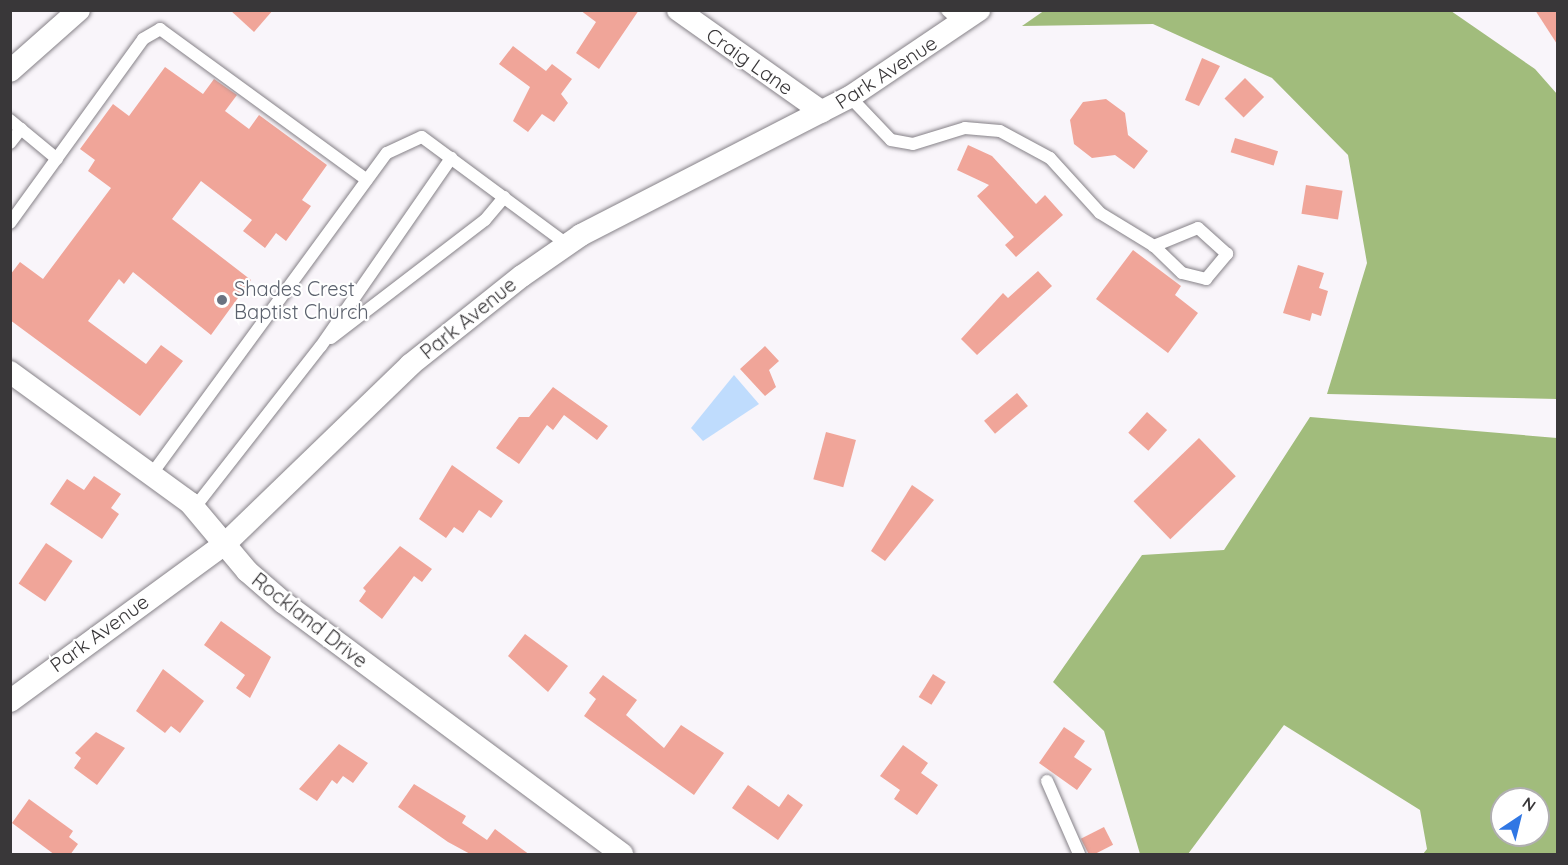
<!DOCTYPE html>
<style>
body{margin:0}
#map{position:relative;width:1568px;height:865px;overflow:hidden;background:#f9f5fa;font-family:Quicksand,sans-serif}
div>[style]{position:absolute}
[style*='--x']{left:calc(var(--x)*1px);top:calc(var(--y)*1px);width:calc(var(--w)*1px);rotate:calc(var(--a)*1deg)}
.forest>*{inset:0;background:#a1bc7c}
.water>*{inset:0;background:#bfdcfd}
.building>*{inset:0;background:#f0a599;transform-origin:0 0}
.roads{filter:drop-shadow(0 0 2px #868288) drop-shadow(0 0 2px #868288)}
.service>*{height:12px;margin:-6px;padding:0 6px;transform-origin:6px;border-radius:6px;background:#fff}
.minor>*{height:22px;margin:-11px;padding:0 11px;transform-origin:11px;border-radius:11px;background:#fff}
.dots>*{width:16px;height:16px;translate:-50% -50%;box-sizing:border-box;border:3px solid #fff;border-radius:50%}
span{translate:-50% -50%;white-space:nowrap;text-align:center;line-height:1.15;-webkit-text-stroke:4.5px #fff;paint-order:stroke}
.street-label{font-size:20px;color:#393739}
.worship-label{font-size:20px;color:#5b616d}
.left{translate:0 -50%;text-align:left}
.frame{position:absolute;inset:0;border:12px solid #393739;pointer-events:none}
.north{position:absolute;left:1490px;top:787px;width:60px;height:60px;box-sizing:border-box;background:#fff;border:2px solid #b0afb0;border-radius:50%;rotate:35deg;font-size:16px;font-weight:700;line-height:24px;text-align:center;color:#393739}
.north::after{content:'';display:block;margin:auto;width:21px;height:27px;background:#3077e4;clip-path:polygon(50% 0,100% 100%,50% 72%,0 100%)}
</style>
<div id="map">
<div class="forest">
<div style="clip-path:polygon(1045px 10px,1451px 11px,1535px 69px,1557px 94px,1557px 399px,1327px 394px,1367px 263px,1348px 155px,1272px 78px,1153px 24px,1022px 26px)"></div>
<div style="clip-path:polygon(evenodd,1310px 417px,1557px 438px,1557px 854px,1423px 854px,1427px 849px,1420px 810px,1284px 725px,1188px 854px,1140px 854px,1104px 731px,1053px 682px,1142px 555px,1224px 550px,1310px 417px,1502px 799px,1538px 799px,1538px 835px,1502px 835px,1502px 799px)"></div>
</div>
<div class="water">
<div style="clip-path:polygon(734px 375px,759px 404px,703px 441px,691px 428px)"></div>
</div>
<div class="building">
<div style="clip-path:polygon(230px 10px,273px 10px,254px 32px)"></div>
<div style="clip-path:polygon(580px 10px,639px 10px,599px 69px,576px 53px,596px 22px)"></div>
<div style="clip-path:polygon(1535px 10px,1557px 10px,1557px 44px)"></div>
<div style="clip-path:polygon(513px 46px,546px 71px,552px 64px,572px 79px,561px 94px,568px 103px,554px 122px,542px 114px,528px 132px,513px 121px,530px 87px,499px 64px)"></div>
<div style="clip-path:polygon(1202px 58px,1220px 66px,1199px 106px,1185px 100px)"></div>
<div style="clip-path:polygon(165px 67px,203px 94px,214px 79px,237px 95px,225px 111px,249px 129px,259px 115px,327px 165px,302px 200px,311px 206px,286px 241px,276px 233px,265px 248px,243px 231px,252px 220px,201px 181px,172px 219px,251px 280px,211px 335px,133px 272px,124px 284px,119px 279px,88px 321px,146px 364px,161px 345px,183px 361px,140px 416px,10px 320px,10px 275px,20px 262px,43px 279px,111px 188px,88px 171px,95px 160px,80px 149px,113px 104px,129px 116px)"></div>
<div style="left:1245px;top:78px;width:27px;height:29px;rotate:45deg"></div>
<div style="clip-path:polygon(1106px 99px,1125px 113px,1128px 135px,1148px 151px,1134px 169px,1115px 155px,1092px 158px,1074px 144px,1070px 120px,1083px 102px)"></div>
<div style="left:1235px;top:138px;width:45px;height:15px;rotate:17deg"></div>
<div style="clip-path:polygon(968px 145px,992px 156px,1036px 204px,1045px 195px,1063px 215px,1016px 257px,1005px 245px,1014px 237px,977px 196px,989px 185px,957px 170px)"></div>
<div style="left:1306px;top:185px;width:37px;height:29px;rotate:9deg"></div>
<div style="clip-path:polygon(1133px 250px,1181px 286px,1175px 295px,1198px 313px,1168px 353px,1096px 299px)"></div>
<div style="clip-path:polygon(1298px 265px,1324px 273px,1319px 288px,1328px 291px,1321px 316px,1312px 313px,1310px 321px,1283px 313px)"></div>
<div style="clip-path:polygon(1038px 271px,1052px 286px,977px 355px,961px 339px,1003px 293px,1008px 298px)"></div>
<div style="clip-path:polygon(765px 346px,779px 361px,769px 370px,776px 387px,765px 396px,740px 369px)"></div>
<div style="clip-path:polygon(553px 387px,608px 426px,597px 440px,564px 415px,553px 430px,547px 425px,519px 464px,496px 448px,519px 417px,529px 417px)"></div>
<div style="left:1017px;top:393px;width:17px;height:43px;rotate:50deg"></div>
<div style="left:1147px;top:412px;width:27px;height:28px;rotate:42deg"></div>
<div style="left:826px;top:432px;width:31px;height:49px;rotate:15deg"></div>
<div style="left:1199px;top:438px;width:53px;height:91px;rotate:46deg"></div>
<div style="clip-path:polygon(452px 465px,503px 501px,491px 518px,479px 510px,463px 533px,454px 527px,446px 538px,419px 519px)"></div>
<div style="clip-path:polygon(94px 476px,121px 494px,111px 508px,119px 514px,102px 539px,50px 504px,67px 479px,84px 490px)"></div>
<div style="clip-path:polygon(912px 485px,934px 500px,885px 561px,871px 551px)"></div>
<div style="left:46px;top:543px;width:32px;height:49px;rotate:34deg"></div>
<div style="clip-path:polygon(400px 546px,432px 569px,422px 582px,414px 576px,382px 619px,359px 601px,366px 591px,363px 588px)"></div>
<div style="clip-path:polygon(221px 621px,271px 657px,250px 698px,236px 688px,245px 675px,204px 645px)"></div>
<div style="clip-path:polygon(525px 634px,568px 666px,548px 692px,508px 656px)"></div>
<div style="clip-path:polygon(163px 669px,204px 701px,180px 733px,171px 726px,165px 733px,136px 711px)"></div>
<div style="left:933px;top:674px;width:15px;height:27px;rotate:32deg"></div>
<div style="clip-path:polygon(603px 675px,637px 700px,626px 715px,664px 748px,681px 725px,724px 753px,694px 795px,584px 716px,596px 699px,589px 693px)"></div>
<div style="clip-path:polygon(1064px 727px,1085px 741px,1074px 757px,1092px 769px,1077px 790px,1039px 763px)"></div>
<div style="clip-path:polygon(96px 732px,125px 748px,97px 785px,74px 768px,81px 758px,75px 753px)"></div>
<div style="clip-path:polygon(339px 744px,368px 763px,353px 783px,343px 776px,337px 784px,332px 780px,317px 801px,299px 789px)"></div>
<div style="clip-path:polygon(903px 745px,928px 763px,921px 773px,938px 785px,917px 815px,894px 799px,900px 790px,880px 776px)"></div>
<div style="clip-path:polygon(414px 784px,466px 816px,462px 823px,487px 840px,495px 829px,530px 855px,472px 855px,448px 842px,398px 807px)"></div>
<div style="clip-path:polygon(748px 785px,779px 807px,788px 794px,803px 805px,778px 840px,732px 808px)"></div>
<div style="clip-path:polygon(29px 799px,73px 831px,69px 837px,78px 844px,70px 855px,55px 855px,12px 823px)"></div>
<div style="left:1104px;top:827px;width:20px;height:26px;rotate:63deg"></div>
</div>
<div class="roads">
<div class="service">
<div style="--x:947;--y:10;--w:19;--a:43"></div>
<div style="--x:850;--y:97;--w:59;--a:46.4"></div>
<div style="--x:891;--y:140;--w:22;--a:10"></div>
<div style="--x:913;--y:144;--w:54;--a:-17.1"></div>
<div style="--x:965;--y:128;--w:35;--a:5"></div>
<div style="--x:1000;--y:131;--w:57;--a:28.4"></div>
<div style="--x:1050;--y:158;--w:74;--a:47.7"></div>
<div style="--x:1100;--y:213;--w:63;--a:31.4"></div>
<div style="--x:1154;--y:246;--w:39;--a:44"></div>
<div style="--x:1182;--y:273;--w:25;--a:14"></div>
<div style="--x:1206;--y:279;--w:33;--a:-50"></div>
<div style="--x:1227;--y:254;--w:39;--a:-138"></div>
<div style="--x:1198;--y:228;--w:48;--a:157.8"></div>
<div style="--x:10;--y:120;--w:61;--a:39.7"></div>
<div style="--x:10;--y:143;--w:18;--a:-52"></div>
<div style="--x:10;--y:223;--w:227;--a:-54.1"></div>
<div style="--x:143;--y:39;--w:20;--a:-30"></div>
<div style="--x:160;--y:29;--w:256;--a:36.1"></div>
<div style="--x:331;--y:338;--w:194;--a:-37.5"></div>
<div style="--x:485;--y:220;--w:30;--a:-50"></div>
<div style="--x:151;--y:475;--w:399;--a:-53.8"></div>
<div style="--x:387;--y:153;--w:38;--a:-25"></div>
<div style="--x:422;--y:137;--w:182;--a:36.5"></div>
<div style="--x:195;--y:507;--w:204;--a:-52"></div>
<div style="--x:321;--y:346;--w:229;--a:-55.3"></div>
<div style="--x:1047;--y:781;--w:80;--a:66.3"></div>
</div>
<div class="minor">
<div style="--x:678;--y:10;--w:176;--a:35.3"></div>
<div style="--x:10;--y:71;--w:92;--a:-41.5"></div>
<div style="--x:10;--y:372;--w:223;--a:36"></div>
<div style="--x:190;--y:503;--w:89;--a:50"></div>
<div style="--x:247;--y:571;--w:49;--a:40.9"></div>
<div style="--x:284;--y:603;--w:421;--a:36.6"></div>
<div style="--x:10;--y:701;--w:269;--a:-36.2"></div>
<div style="--x:227;--y:542;--w:255;--a:-44"></div>
<div style="--x:410;--y:365;--w:143;--a:-38.5"></div>
<div style="--x:522;--y:276;--w:72;--a:-34.8"></div>
<div style="--x:581;--y:235;--w:302;--a:-27.2"></div>
<div style="--x:850;--y:97;--w:156;--a:-34"></div>
</div>
</div>
<div class="dots">
<div style="left:222px;top:300px;background:#6b7280"></div>
</div>
<div class="street-label">
<span style="left:750px;top:61px;rotate:35deg">Craig Lane</span>
<span style="left:886px;top:72px;rotate:-33deg">Park Avenue</span>
<span style="left:468px;top:318px;rotate:-39deg">Park Avenue</span>
<span style="left:310px;top:620px;rotate:38deg">Rockland Drive</span>
<span style="left:99px;top:633px;rotate:-36deg">Park Avenue</span>
</div>
<div class="worship-label">
<span class="left" style="left:234px;top:300px">Shades Crest<br>Baptist Church</span>
</div>
<div class="frame"></div>
<div class="north">N</div>
</div>
